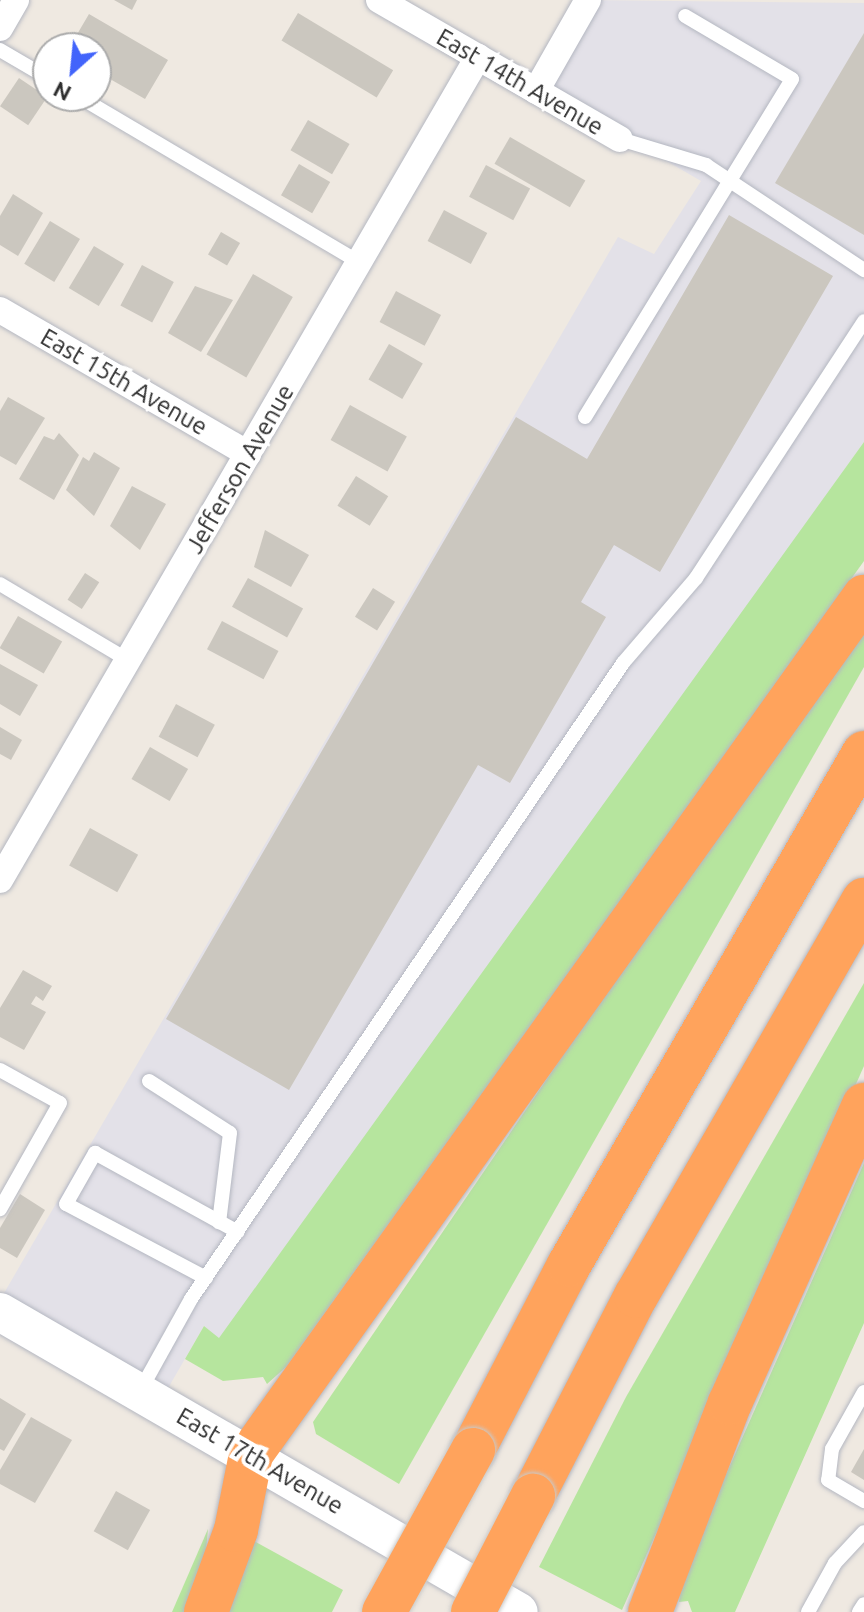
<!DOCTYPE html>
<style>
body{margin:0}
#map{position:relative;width:864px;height:1612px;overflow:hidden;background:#efe9e1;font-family:Ubuntu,sans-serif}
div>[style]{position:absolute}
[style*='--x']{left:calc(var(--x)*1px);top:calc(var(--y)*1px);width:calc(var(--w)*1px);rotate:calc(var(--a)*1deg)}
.industrial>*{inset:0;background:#e3e1e8}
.green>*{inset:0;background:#b6e59e}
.building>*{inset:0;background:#cbc7bf;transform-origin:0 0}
.roads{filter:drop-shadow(0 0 2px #b4b7c1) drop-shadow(0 0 2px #b4b7c1)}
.lane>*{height:14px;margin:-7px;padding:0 7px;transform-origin:7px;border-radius:7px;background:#fff}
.street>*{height:26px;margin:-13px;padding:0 13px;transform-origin:13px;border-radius:13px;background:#fff}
.secondary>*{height:38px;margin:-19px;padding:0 19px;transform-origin:19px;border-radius:19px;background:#fff}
.highway>*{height:44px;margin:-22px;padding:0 22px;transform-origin:22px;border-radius:22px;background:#ffa35c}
.bridges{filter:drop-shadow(0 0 2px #c9c9c9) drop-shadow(0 0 2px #c9c9c9)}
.highway-bridge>*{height:44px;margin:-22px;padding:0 22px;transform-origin:22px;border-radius:22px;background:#ffa35c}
span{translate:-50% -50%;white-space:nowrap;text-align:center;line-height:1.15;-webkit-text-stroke:8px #fff;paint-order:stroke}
.street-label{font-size:24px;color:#2e2e2e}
.north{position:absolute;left:32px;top:32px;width:80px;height:80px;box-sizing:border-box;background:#fff;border:2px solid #ababab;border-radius:50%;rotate:207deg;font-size:22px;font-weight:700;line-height:32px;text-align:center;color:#2e2e2e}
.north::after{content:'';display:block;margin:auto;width:28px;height:36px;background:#4264fb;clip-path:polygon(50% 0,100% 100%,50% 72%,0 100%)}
</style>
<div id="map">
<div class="industrial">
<div style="clip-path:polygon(585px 0,864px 3px,864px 442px,433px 1049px,219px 1339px,204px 1326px,160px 1402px,0 1300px,618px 237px,654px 254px,701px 181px,536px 85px)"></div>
</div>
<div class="green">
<div style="clip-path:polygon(864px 442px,864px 561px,286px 1367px,267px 1384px,263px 1377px,223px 1381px,185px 1359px,204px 1326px,219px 1338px)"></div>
<div style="clip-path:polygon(864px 631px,864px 667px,399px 1484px,316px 1434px,313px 1422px,669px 900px)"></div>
<div style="clip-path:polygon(864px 983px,864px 1066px,622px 1610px,539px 1567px,626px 1397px)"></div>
<div style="clip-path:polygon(864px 1163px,864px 1323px,735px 1612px,692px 1612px,688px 1601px,679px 1602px,682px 1574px)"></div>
<div style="clip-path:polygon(208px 1529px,205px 1562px,184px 1612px,172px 1612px)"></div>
<div style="clip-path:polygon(254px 1541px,343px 1590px,332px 1612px,225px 1612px)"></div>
</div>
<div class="building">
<div style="clip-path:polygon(114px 0,137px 0,132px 10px)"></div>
<div style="left:298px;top:13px;width:111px;height:32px;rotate:31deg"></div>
<div style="clip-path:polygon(89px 14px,168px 60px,145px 99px,96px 71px,96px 48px,69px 48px)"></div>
<div style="clip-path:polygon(864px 33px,864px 235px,775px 183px)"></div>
<div style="left:19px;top:78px;width:34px;height:34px;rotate:34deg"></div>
<div style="left:308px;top:120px;width:48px;height:35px;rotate:30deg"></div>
<div style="left:510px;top:137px;width:87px;height:31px;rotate:30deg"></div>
<div style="left:299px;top:164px;width:36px;height:36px;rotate:30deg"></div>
<div style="left:486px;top:165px;width:50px;height:36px;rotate:28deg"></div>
<div style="clip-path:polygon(13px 194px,43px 213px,18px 256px,0 245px,0 216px)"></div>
<div style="left:444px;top:210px;width:49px;height:35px;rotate:28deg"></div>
<div style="clip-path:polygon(729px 215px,833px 276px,660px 572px,614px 545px,581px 602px,606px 617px,510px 783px,478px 765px,289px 1090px,166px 1019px,516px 417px,587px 459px)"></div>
<div style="left:50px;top:221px;width:35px;height:50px;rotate:31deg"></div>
<div style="left:221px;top:232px;width:22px;height:26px;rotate:30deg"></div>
<div style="left:94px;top:246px;width:35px;height:49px;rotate:31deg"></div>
<div style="left:142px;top:265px;width:36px;height:46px;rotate:28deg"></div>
<div style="left:253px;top:274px;width:46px;height:93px;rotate:30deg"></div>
<div style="clip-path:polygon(195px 286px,233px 300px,201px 352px,168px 333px)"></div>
<div style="left:396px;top:291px;width:51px;height:35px;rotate:28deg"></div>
<div style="left:389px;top:344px;width:39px;height:41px;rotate:30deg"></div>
<div style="clip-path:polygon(8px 397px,45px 418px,16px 465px,0 456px,0 411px)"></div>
<div style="left:350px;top:405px;width:65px;height:40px;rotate:29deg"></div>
<div style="clip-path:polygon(59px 433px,79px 455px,54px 500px,19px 479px,44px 436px,54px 440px)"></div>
<div style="clip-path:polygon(94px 452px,120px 468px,94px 516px,66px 490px,83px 457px,89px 461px)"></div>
<div style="left:356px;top:476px;width:38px;height:35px;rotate:32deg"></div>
<div style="clip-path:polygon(132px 486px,166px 504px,140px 550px,110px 526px)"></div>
<div style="clip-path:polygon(265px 530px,309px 555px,291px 587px,254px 567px)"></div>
<div style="left:85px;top:573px;width:17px;height:32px;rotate:33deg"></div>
<div style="left:248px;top:578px;width:63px;height:33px;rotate:29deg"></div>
<div style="left:373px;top:588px;width:26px;height:34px;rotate:32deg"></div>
<div style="left:18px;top:616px;width:51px;height:37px;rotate:30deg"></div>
<div style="left:222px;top:621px;width:64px;height:32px;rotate:28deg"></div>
<div style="clip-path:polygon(0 664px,38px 685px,20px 716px,0 704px)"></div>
<div style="left:176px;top:704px;width:44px;height:37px;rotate:28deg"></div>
<div style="clip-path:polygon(0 727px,22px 740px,11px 760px,0 754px)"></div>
<div style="left:150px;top:747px;width:44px;height:37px;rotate:30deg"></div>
<div style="left:90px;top:828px;width:55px;height:43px;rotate:29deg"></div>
<div style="clip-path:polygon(23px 970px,52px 986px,43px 1001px,36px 996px,31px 1004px,46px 1012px,24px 1050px,0 1037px,0 1008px)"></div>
<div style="clip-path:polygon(20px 1194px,45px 1210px,17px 1258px,0 1248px,0 1228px)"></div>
<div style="clip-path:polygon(0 1398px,26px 1414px,4px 1451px,0 1449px)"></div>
<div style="clip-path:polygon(31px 1417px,72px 1440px,35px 1503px,0 1484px,0 1470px)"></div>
<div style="clip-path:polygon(864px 1449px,864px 1480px,851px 1472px)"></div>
<div style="left:116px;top:1491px;width:39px;height:46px;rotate:29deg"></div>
</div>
<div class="roads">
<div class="lane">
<div style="--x:0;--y:50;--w:56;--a:30.3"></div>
<div style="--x:78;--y:96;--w:328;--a:30.6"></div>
<div style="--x:620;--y:139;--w:90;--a:16.8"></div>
<div style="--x:706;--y:165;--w:190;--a:33.6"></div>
<div style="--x:585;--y:417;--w:396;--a:-58.5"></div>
<div style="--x:792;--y:79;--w:124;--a:-149.5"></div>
<div style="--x:0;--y:584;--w:149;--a:30.7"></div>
<div style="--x:0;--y:1070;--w:68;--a:28.8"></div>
<div style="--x:60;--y:1103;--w:122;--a:119.5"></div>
<div style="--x:149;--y:1081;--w:96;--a:32.7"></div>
<div style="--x:230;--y:1133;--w:90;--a:97"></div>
<div style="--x:206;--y:1278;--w:158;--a:-152.1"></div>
<div style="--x:66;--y:1204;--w:59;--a:-60.4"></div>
<div style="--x:95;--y:1153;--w:163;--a:28.9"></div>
<div style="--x:140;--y:1391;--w:105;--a:-61"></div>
<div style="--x:191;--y:1299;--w:769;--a:-55.81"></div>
<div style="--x:623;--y:663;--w:112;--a:-49.3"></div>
<div style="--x:696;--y:578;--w:307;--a:-56.8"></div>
<div style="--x:864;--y:1392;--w:65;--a:119.3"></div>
<div style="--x:832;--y:1449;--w:31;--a:97"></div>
<div style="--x:828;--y:1480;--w:42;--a:30.3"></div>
<div style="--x:808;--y:1612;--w:56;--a:-61.1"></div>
<div style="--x:835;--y:1563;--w:42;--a:-46.9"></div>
<div style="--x:859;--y:1612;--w:9;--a:-58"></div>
</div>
<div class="street">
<div style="--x:379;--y:0;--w:278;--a:30"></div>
<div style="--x:0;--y:28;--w:32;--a:-60"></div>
<div style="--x:536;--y:91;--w:105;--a:-60.3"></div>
<div style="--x:0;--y:310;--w:287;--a:30.1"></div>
<div style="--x:0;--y:880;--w:952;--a:-59.85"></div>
</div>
<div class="secondary">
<div style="--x:0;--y:1312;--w:599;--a:30.03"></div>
</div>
<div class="highway">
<div style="--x:473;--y:1450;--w:208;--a:-62.6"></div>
<div style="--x:569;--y:1265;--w:591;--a:-60.05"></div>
<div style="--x:533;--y:1496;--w:225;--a:-62.8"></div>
<div style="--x:636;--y:1296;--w:457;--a:-60.1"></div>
<div style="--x:206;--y:1612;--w:87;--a:-69.9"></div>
<div style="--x:236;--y:1530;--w:77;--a:-78.8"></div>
<div style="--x:251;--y:1454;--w:1054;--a:-54.42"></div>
<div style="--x:650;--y:1612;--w:224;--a:-69.1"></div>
<div style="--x:730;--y:1403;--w:327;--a:-65.8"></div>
</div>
</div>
<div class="bridges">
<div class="highway-bridge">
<div style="--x:384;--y:1612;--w:185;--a:-61.2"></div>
<div style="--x:473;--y:1612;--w:131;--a:-62.7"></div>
</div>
</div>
<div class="street-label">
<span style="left:520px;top:82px;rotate:30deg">East 14th Avenue</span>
<span style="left:124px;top:382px;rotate:30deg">East 15th Avenue</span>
<span style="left:240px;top:469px;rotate:-60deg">Jefferson Avenue</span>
<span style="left:260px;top:1461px;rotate:30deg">East 17th Avenue</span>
</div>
<div class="north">N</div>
</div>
